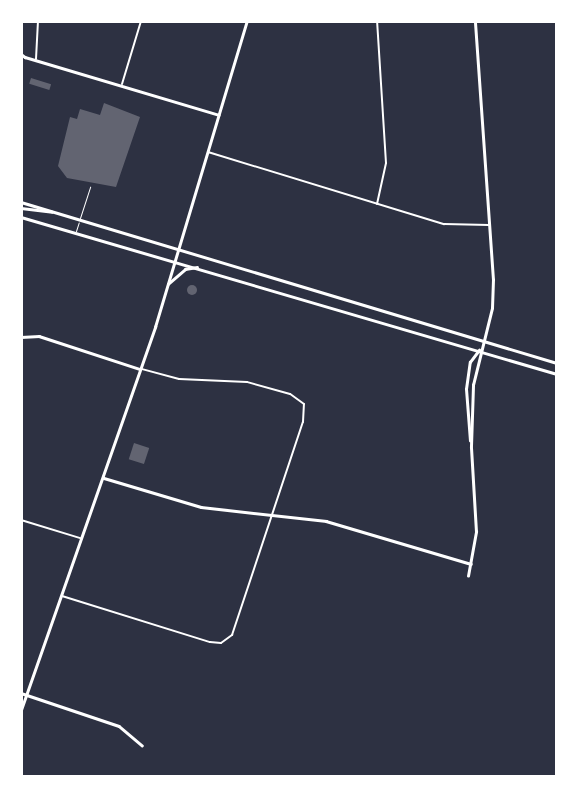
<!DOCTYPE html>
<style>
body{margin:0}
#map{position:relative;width:578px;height:798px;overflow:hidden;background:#2d3142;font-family:"Fira Sans",sans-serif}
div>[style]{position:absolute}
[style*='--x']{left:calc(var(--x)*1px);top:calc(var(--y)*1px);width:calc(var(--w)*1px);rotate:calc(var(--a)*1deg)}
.building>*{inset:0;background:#626471;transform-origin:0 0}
.round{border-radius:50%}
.service>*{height:1px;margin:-0.5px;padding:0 0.5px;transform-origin:0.5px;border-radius:0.5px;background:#fff}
.minor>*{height:2px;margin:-1px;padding:0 1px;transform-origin:1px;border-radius:1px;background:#fff}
.tertiary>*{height:2.5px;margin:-1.25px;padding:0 1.25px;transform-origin:1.25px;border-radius:1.25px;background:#fff}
.secondary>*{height:2.5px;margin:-1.25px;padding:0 1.25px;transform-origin:1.25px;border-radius:1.25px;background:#fff}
.primary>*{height:2.5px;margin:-1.25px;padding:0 1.25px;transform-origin:1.25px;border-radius:1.25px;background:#fff}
span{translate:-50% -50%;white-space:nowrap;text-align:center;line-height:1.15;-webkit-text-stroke:5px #fff;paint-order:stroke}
.frame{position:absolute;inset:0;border:23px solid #fff;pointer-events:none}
</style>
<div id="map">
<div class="building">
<div style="left:31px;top:78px;width:21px;height:6px;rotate:17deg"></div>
<div style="clip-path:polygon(104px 103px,140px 117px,116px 187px,67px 178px,58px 166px,70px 117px,77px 119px,80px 109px,100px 115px)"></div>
<div class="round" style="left:187px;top:285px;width:10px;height:10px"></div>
<div style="left:134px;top:443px;width:16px;height:17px;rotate:18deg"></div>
</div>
<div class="service">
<div style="--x:80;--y:218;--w:33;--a:-72"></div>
<div style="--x:76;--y:231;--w:9;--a:-72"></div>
</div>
<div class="minor">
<div style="--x:36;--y:59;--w:38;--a:-87"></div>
<div style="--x:122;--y:84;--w:66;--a:-73.2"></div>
<div style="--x:208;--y:152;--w:247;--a:17"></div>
<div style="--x:444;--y:224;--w:45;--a:1.3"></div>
<div style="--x:377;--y:204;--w:42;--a:-77.6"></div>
<div style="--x:386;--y:163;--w:142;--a:-93.6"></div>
<div style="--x:21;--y:520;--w:62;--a:17"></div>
<div style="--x:62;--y:596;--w:155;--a:17.3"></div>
<div style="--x:210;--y:642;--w:11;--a:5"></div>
<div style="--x:221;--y:643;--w:14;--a:-36"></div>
<div style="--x:232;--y:635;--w:225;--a:-71.6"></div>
<div style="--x:303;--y:422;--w:18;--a:-87"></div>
<div style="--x:304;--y:404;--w:17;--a:-144"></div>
<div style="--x:290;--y:394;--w:45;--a:-164.4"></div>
<div style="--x:247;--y:382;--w:68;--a:-177.5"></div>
<div style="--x:179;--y:379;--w:39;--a:-165"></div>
</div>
<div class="tertiary">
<div style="--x:25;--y:57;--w:202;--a:16.6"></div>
<div style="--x:21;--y:337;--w:18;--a:-3"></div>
<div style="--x:39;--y:336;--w:106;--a:18.1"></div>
<div style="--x:470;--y:441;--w:52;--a:-94.4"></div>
<div style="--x:466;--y:389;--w:27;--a:-82"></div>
<div style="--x:470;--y:362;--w:15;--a:-53"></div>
<div style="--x:471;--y:446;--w:61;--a:-88.1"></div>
<div style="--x:473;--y:385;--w:79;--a:-76.1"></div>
<div style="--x:492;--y:308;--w:28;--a:-88"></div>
<div style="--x:493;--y:280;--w:260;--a:-94"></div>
<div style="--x:104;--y:478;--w:101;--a:16.6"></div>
<div style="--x:201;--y:507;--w:126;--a:6.4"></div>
<div style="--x:326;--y:521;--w:151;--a:16.5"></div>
<div style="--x:468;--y:576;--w:45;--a:-79.7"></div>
<div style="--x:476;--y:532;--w:85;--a:-93.4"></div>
<div style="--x:21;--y:693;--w:103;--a:18.6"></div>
<div style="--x:119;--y:726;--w:30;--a:40"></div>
<div style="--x:21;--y:710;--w:406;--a:-70.7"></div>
<div style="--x:155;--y:327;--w:320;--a:-73.3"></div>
</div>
<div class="secondary">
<div style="--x:21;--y:202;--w:560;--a:16.72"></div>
<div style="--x:21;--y:217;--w:559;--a:16.33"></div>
<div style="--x:168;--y:284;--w:23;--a:-41"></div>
<div style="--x:185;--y:269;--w:12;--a:-9"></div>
</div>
<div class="primary">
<div style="--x:21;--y:54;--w:5;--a:37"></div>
<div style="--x:21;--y:208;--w:31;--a:7"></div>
</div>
<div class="frame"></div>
</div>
